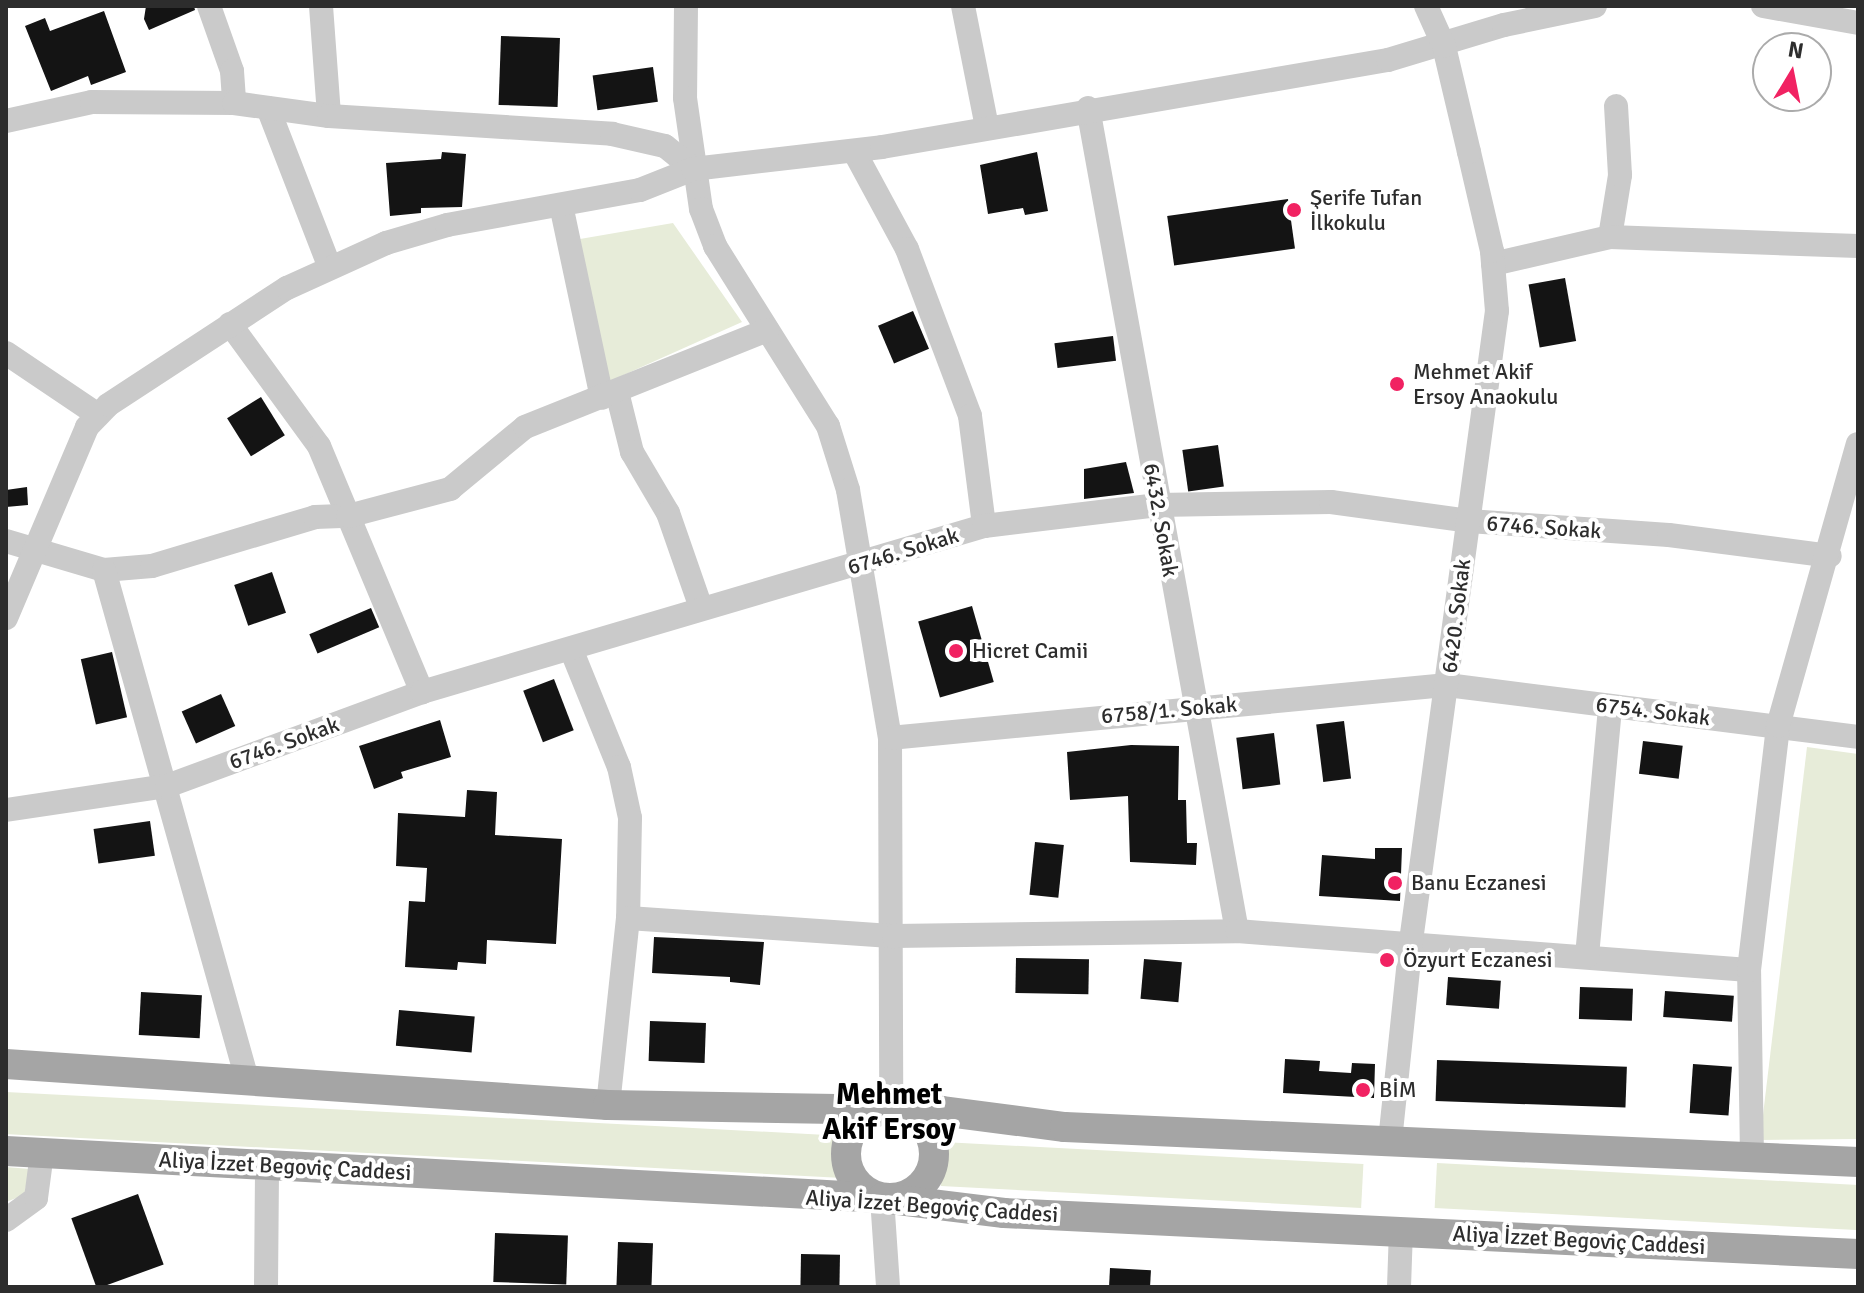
<!DOCTYPE html>
<meta charset="utf-8">
<style>
body{margin:0}
#map{position:relative;width:1864px;height:1293px;overflow:hidden;background:#fff;font-family:Signika,sans-serif}
div>[style]{position:absolute}
[style*='--x']{left:calc(var(--x)*1px);top:calc(var(--y)*1px);width:calc(var(--w)*1px);rotate:calc(var(--a)*1deg)}
.green>*{inset:0;background:#e7ecd9;transform-origin:0 0}
.building>*{inset:0;background:#141414;transform-origin:0 0}
.minor>*{height:24px;margin:-12px;padding:0 12px;transform-origin:12px;border-radius:12px;background:#cacaca}
.major>*{height:30px;margin:-15px;padding:0 15px;transform-origin:15px;border-radius:15px;background:#a5a5a5}
.major>.ring{margin:-15px;padding:0;box-sizing:content-box;background:none;border:30px solid #a5a5a5;border-radius:50%}
.dots>*{width:22px;height:22px;translate:-50% -50%;box-sizing:border-box;border:4px solid #fff;border-radius:50%}
span{translate:-50% -50%;white-space:nowrap;text-align:center;line-height:1.15;-webkit-text-stroke:8px #fff;paint-order:stroke}
.poi-label{font-size:22px;color:#2d2d2d}
.left{translate:0 -50%;text-align:left}
.street-label{font-size:22px;color:#2d2d2d}
.district-label{font-size:30px;color:#000;font-weight:700}
.frame{position:absolute;inset:0;border:8px solid #2d2d2d;pointer-events:none}
.north{position:absolute;left:1752px;top:32px;width:80px;height:80px;box-sizing:border-box;background:#fff;border:2px solid #ababab;border-radius:50%;rotate:10deg;font-size:22px;font-weight:700;line-height:32px;text-align:center;color:#2d2d2d}
.north::after{content:'';display:block;margin:auto;width:28px;height:36px;background:#f12262;clip-path:polygon(50% 0,100% 100%,50% 72%,0 100%)}
</style>
<div id="map">
<div class="green">
<div style="clip-path:polygon(673px 223px,742px 322px,608px 382px,580px 239px)"></div>
<div style="clip-path:polygon(1807px 747px,1858px 754px,1858px 1139px,1760px 1140px)"></div>
<div style="left:6px;top:1092px;width:854px;height:42px;rotate:3deg"></div>
<div style="left:943px;top:1142px;width:421px;height:44px;rotate:3deg"></div>
<div style="left:1437px;top:1163px;width:422px;height:45px;rotate:3deg"></div>
<div style="clip-path:polygon(6px 1167px,30px 1169px,24px 1195px,6px 1202px)"></div>
</div>
<div class="building">
<div style="clip-path:polygon(146px 6px,194px 6px,195px 10px,149px 30px,144px 19px)"></div>
<div style="clip-path:polygon(104px 11px,126px 72px,91px 85px,88px 76px,51px 91px,25px 26px,45px 18px,50px 31px)"></div>
<div style="left:501px;top:36px;width:59px;height:69px;rotate:2deg"></div>
<div style="left:653px;top:67px;width:35px;height:61px;rotate:82deg"></div>
<div style="clip-path:polygon(442px 152px,466px 154px,462px 207px,421px 208px,421px 213px,390px 216px,386px 163px,441px 159px)"></div>
<div style="clip-path:polygon(1037px 152px,1048px 211px,1025px 215px,1023px 208px,988px 214px,980px 165px)"></div>
<div style="left:1288px;top:199px;width:50px;height:122px;rotate:82deg"></div>
<div style="left:1565px;top:278px;width:64px;height:37px;rotate:80deg"></div>
<div style="left:913px;top:311px;width:41px;height:38px;rotate:67deg"></div>
<div style="left:1113px;top:336px;width:25px;height:59px;rotate:83deg"></div>
<div style="left:261px;top:397px;width:45px;height:40px;rotate:58deg"></div>
<div style="left:1218px;top:445px;width:42px;height:36px;rotate:82deg"></div>
<div style="clip-path:polygon(1126px 462px,1134px 493px,1084px 499px,1084px 469px)"></div>
<div style="clip-path:polygon(27px 487px,28px 505px,6px 507px,6px 490px)"></div>
<div style="left:272px;top:572px;width:43px;height:40px;rotate:71deg"></div>
<div style="left:972px;top:606px;width:79px;height:56px;rotate:74deg"></div>
<div style="left:371px;top:608px;width:21px;height:67px;rotate:67deg"></div>
<div style="left:112px;top:652px;width:67px;height:32px;rotate:77deg"></div>
<div style="left:554px;top:679px;width:55px;height:33px;rotate:69deg"></div>
<div style="left:221px;top:694px;width:35px;height:43px;rotate:66deg"></div>
<div style="clip-path:polygon(440px 720px,451px 757px,401px 772px,403px 778px,374px 789px,359px 746px)"></div>
<div style="left:1344px;top:721px;width:58px;height:28px;rotate:83deg"></div>
<div style="left:1274px;top:733px;width:52px;height:38px;rotate:83deg"></div>
<div style="left:1643px;top:741px;width:40px;height:33px;rotate:7deg"></div>
<div style="clip-path:polygon(1131px 745px,1179px 746px,1178px 800px,1186px 800px,1187px 843px,1197px 843px,1196px 865px,1130px 862px,1128px 796px,1070px 800px,1067px 752px)"></div>
<div style="clip-path:polygon(467px 790px,497px 792px,495px 835px,562px 839px,556px 944px,487px 940px,486px 964px,458px 962px,457px 970px,405px 967px,409px 901px,425px 902px,427px 868px,396px 866px,398px 813px,465px 817px)"></div>
<div style="left:150px;top:821px;width:35px;height:57px;rotate:82deg"></div>
<div style="left:1035px;top:842px;width:29px;height:53px;rotate:6deg"></div>
<div style="clip-path:polygon(1375px 848px,1402px 848px,1400px 901px,1319px 896px,1322px 855px,1375px 859px)"></div>
<div style="clip-path:polygon(654px 937px,764px 942px,760px 985px,730px 982px,730px 977px,652px 973px)"></div>
<div style="left:1016px;top:958px;width:73px;height:35px;rotate:1deg"></div>
<div style="left:1144px;top:959px;width:38px;height:40px;rotate:5deg"></div>
<div style="left:1448px;top:977px;width:53px;height:28px;rotate:4deg"></div>
<div style="left:1580px;top:987px;width:53px;height:32px;rotate:2deg"></div>
<div style="left:1665px;top:991px;width:69px;height:26px;rotate:4deg"></div>
<div style="left:141px;top:992px;width:61px;height:43px;rotate:3deg"></div>
<div style="left:399px;top:1010px;width:76px;height:36px;rotate:5deg"></div>
<div style="left:650px;top:1021px;width:56px;height:40px;rotate:2deg"></div>
<div style="clip-path:polygon(1285px 1059px,1320px 1061px,1319px 1071px,1351px 1073px,1352px 1063px,1375px 1064px,1374px 1098px,1283px 1093px)"></div>
<div style="left:1437px;top:1060px;width:190px;height:41px;rotate:2deg"></div>
<div style="left:1693px;top:1064px;width:39px;height:49px;rotate:4deg"></div>
<div style="left:138px;top:1194px;width:75px;height:71px;rotate:70deg"></div>
<div style="left:495px;top:1233px;width:73px;height:49px;rotate:2deg"></div>
<div style="left:618px;top:1242px;width:35px;height:45px;rotate:2deg"></div>
<div style="left:801px;top:1254px;width:39px;height:33px;rotate:1deg"></div>
<div style="left:1110px;top:1268px;width:41px;height:19px;rotate:3deg"></div>
</div>
<div class="minor">
<div style="--x:209;--y:6;--w:69;--a:70.5"></div>
<div style="--x:232;--y:71;--w:32;--a:86"></div>
<div style="--x:321;--y:6;--w:110;--a:85.8"></div>
<div style="--x:686;--y:6;--w:92;--a:90.6"></div>
<div style="--x:685;--y:98;--w:112;--a:81.8"></div>
<div style="--x:701;--y:209;--w:40;--a:69"></div>
<div style="--x:715;--y:246;--w:213;--a:57.9"></div>
<div style="--x:828;--y:426;--w:67;--a:72.6"></div>
<div style="--x:848;--y:490;--w:252;--a:80.4"></div>
<div style="--x:890;--y:738;--w:372;--a:89.8"></div>
<div style="--x:963;--y:6;--w:123;--a:78.8"></div>
<div style="--x:1763;--y:6;--w:97;--a:10.1"></div>
<div style="--x:268;--y:108;--w:168;--a:68.8"></div>
<div style="--x:1088;--y:108;--w:836;--a:79.74"></div>
<div style="--x:6;--y:121;--w:88;--a:-12.5"></div>
<div style="--x:92;--y:102;--w:142;--a:0.4"></div>
<div style="--x:234;--y:103;--w:96;--a:7.8"></div>
<div style="--x:329;--y:116;--w:284;--a:3.6"></div>
<div style="--x:612;--y:134;--w:54;--a:12.8"></div>
<div style="--x:665;--y:146;--w:36;--a:39"></div>
<div style="--x:854;--y:151;--w:111;--a:61.6"></div>
<div style="--x:907;--y:249;--w:178;--a:69.3"></div>
<div style="--x:970;--y:416;--w:111;--a:82.7"></div>
<div style="--x:561;--y:205;--w:197;--a:78"></div>
<div style="--x:1610;--y:237;--w:63;--a:-80.8"></div>
<div style="--x:1620;--y:175;--w:69;--a:-93.3"></div>
<div style="--x:1493;--y:264;--w:120;--a:-13"></div>
<div style="--x:1610;--y:237;--w:248;--a:2.1"></div>
<div style="--x:230;--y:324;--w:151;--a:53.9"></div>
<div style="--x:319;--y:446;--w:267;--a:67.3"></div>
<div style="--x:6;--y:353;--w:111;--a:34"></div>
<div style="--x:617;--y:392;--w:62;--a:76"></div>
<div style="--x:632;--y:452;--w:71;--a:59.5"></div>
<div style="--x:668;--y:513;--w:101;--a:70.8"></div>
<div style="--x:6;--y:541;--w:102;--a:16.5"></div>
<div style="--x:104;--y:570;--w:48;--a:-4.8"></div>
<div style="--x:152;--y:566;--w:170;--a:-16.7"></div>
<div style="--x:315;--y:517;--w:33;--a:-2"></div>
<div style="--x:348;--y:516;--w:106;--a:-14.8"></div>
<div style="--x:450;--y:489;--w:97;--a:-39.6"></div>
<div style="--x:525;--y:427;--w:261;--a:-21.8"></div>
<div style="--x:104;--y:570;--w:529;--a:74.31"></div>
<div style="--x:6;--y:618;--w:207;--a:-67"></div>
<div style="--x:87;--y:427;--w:30;--a:-46"></div>
<div style="--x:108;--y:405;--w:214;--a:-33.2"></div>
<div style="--x:287;--y:288;--w:109;--a:-24.4"></div>
<div style="--x:386;--y:243;--w:64;--a:-16.4"></div>
<div style="--x:447;--y:225;--w:196;--a:-10.3"></div>
<div style="--x:640;--y:190;--w:57;--a:-21.6"></div>
<div style="--x:693;--y:169;--w:190;--a:-6.6"></div>
<div style="--x:882;--y:147;--w:513;--a:-9.76"></div>
<div style="--x:1388;--y:60;--w:121;--a:-16.8"></div>
<div style="--x:1504;--y:25;--w:93;--a:-11.8"></div>
<div style="--x:571;--y:649;--w:127;--a:67.9"></div>
<div style="--x:619;--y:767;--w:52;--a:77.8"></div>
<div style="--x:630;--y:818;--w:100;--a:91.1"></div>
<div style="--x:628;--y:918;--w:188;--a:96.1"></div>
<div style="--x:890;--y:738;--w:560;--a:-5.44"></div>
<div style="--x:1447;--y:685;--w:414;--a:7.2"></div>
<div style="--x:6;--y:810;--w:163;--a:-8.5"></div>
<div style="--x:167;--y:786;--w:272;--a:-20.2"></div>
<div style="--x:422;--y:692;--w:586;--a:-16.46"></div>
<div style="--x:984;--y:526;--w:175;--a:-6.9"></div>
<div style="--x:1158;--y:505;--w:173;--a:-1"></div>
<div style="--x:1331;--y:502;--w:139;--a:7.8"></div>
<div style="--x:1469;--y:521;--w:200;--a:4"></div>
<div style="--x:1669;--y:535;--w:162;--a:7.4"></div>
<div style="--x:628;--y:918;--w:267;--a:3.9"></div>
<div style="--x:894;--y:936;--w:343;--a:-0.8"></div>
<div style="--x:1237;--y:931;--w:513;--a:4.36"></div>
<div style="--x:1587;--y:956;--w:251;--a:-84.7"></div>
<div style="--x:1390;--y:1141;--w:201;--a:-84"></div>
<div style="--x:1411;--y:941;--w:636;--a:-82.23"></div>
<div style="--x:1497;--y:311;--w:60;--a:-94.8"></div>
<div style="--x:1492;--y:251;--w:102;--a:-103.1"></div>
<div style="--x:1469;--y:152;--w:109;--a:-103.3"></div>
<div style="--x:1444;--y:46;--w:44;--a:-114.2"></div>
<div style="--x:1752;--y:1157;--w:187;--a:-90.9"></div>
<div style="--x:1749;--y:970;--w:246;--a:-83.2"></div>
<div style="--x:1778;--y:726;--w:293;--a:-74.2"></div>
<div style="--x:882;--y:1198;--w:89;--a:86.1"></div>
<div style="--x:6;--y:1220;--w:37;--a:-36"></div>
<div style="--x:36;--y:1198;--w:45;--a:-82.4"></div>
<div style="--x:266;--y:1287;--w:123;--a:-89.5"></div>
<div style="--x:1399;--y:1287;--w:56;--a:-88"></div>
</div>
<div class="major">
<div style="--x:6;--y:1064;--w:603;--a:3.9"></div>
<div style="--x:608;--y:1105;--w:333;--a:1"></div>
<div style="--x:941;--y:1111;--w:125;--a:7.4"></div>
<div style="--x:1065;--y:1127;--w:794;--a:2.53"></div>
<div class="ring" style="left:846px;top:1110px;width:58px;height:58px"></div>
<div style="--x:6;--y:1151;--w:877;--a:3.07"></div>
<div style="--x:882;--y:1198;--w:123;--a:7"></div>
<div style="--x:1004;--y:1213;--w:855;--a:2.75"></div>
</div>
<div class="dots">
<div style="left:1294px;top:210px;background:#f12262"></div>
<div style="left:1397px;top:384px;background:#f12262"></div>
<div style="left:956px;top:651px;background:#f12262"></div>
<div style="left:1395px;top:883px;background:#f12262"></div>
<div style="left:1387px;top:960px;background:#f12262"></div>
<div style="left:1363px;top:1090px;background:#f12262"></div>
</div>
<div class="poi-label">
<span class="left" style="left:1310px;top:210px">Şerife Tufan<br>İlkokulu</span>
<span class="left" style="left:1413px;top:384px">Mehmet Akif<br>Ersoy Anaokulu</span>
<span class="left" style="left:972px;top:651px">Hicret Camii</span>
<span class="left" style="left:1411px;top:883px">Banu Eczanesi</span>
<span class="left" style="left:1403px;top:960px">Özyurt Eczanesi</span>
<span class="left" style="left:1379px;top:1090px">BİM</span>
</div>
<div class="street-label">
<span style="left:1161px;top:520px;rotate:80deg">6432. Sokak</span>
<span style="left:1544px;top:527px;rotate:4deg">6746. Sokak</span>
<span style="left:903px;top:551px;rotate:-17deg">6746. Sokak</span>
<span style="left:1456px;top:616px;rotate:-83deg">6420. Sokak</span>
<span style="left:1169px;top:710px;rotate:-5deg">6758/1. Sokak</span>
<span style="left:1653px;top:711px;rotate:7deg">6754. Sokak</span>
<span style="left:284px;top:743px;rotate:-20deg">6746. Sokak</span>
<span style="left:285px;top:1166px;rotate:3deg">Aliya İzzet Begoviç Caddesi</span>
<span style="left:932px;top:1206px;rotate:4deg">Aliya İzzet Begoviç Caddesi</span>
<span style="left:1579px;top:1240px;rotate:3deg">Aliya İzzet Begoviç Caddesi</span>
</div>
<div class="district-label">
<span style="left:889px;top:1112px">Mehmet<br>Akif Ersoy</span>
</div>
<div class="frame"></div>
<div class="north">N</div>
</div>
